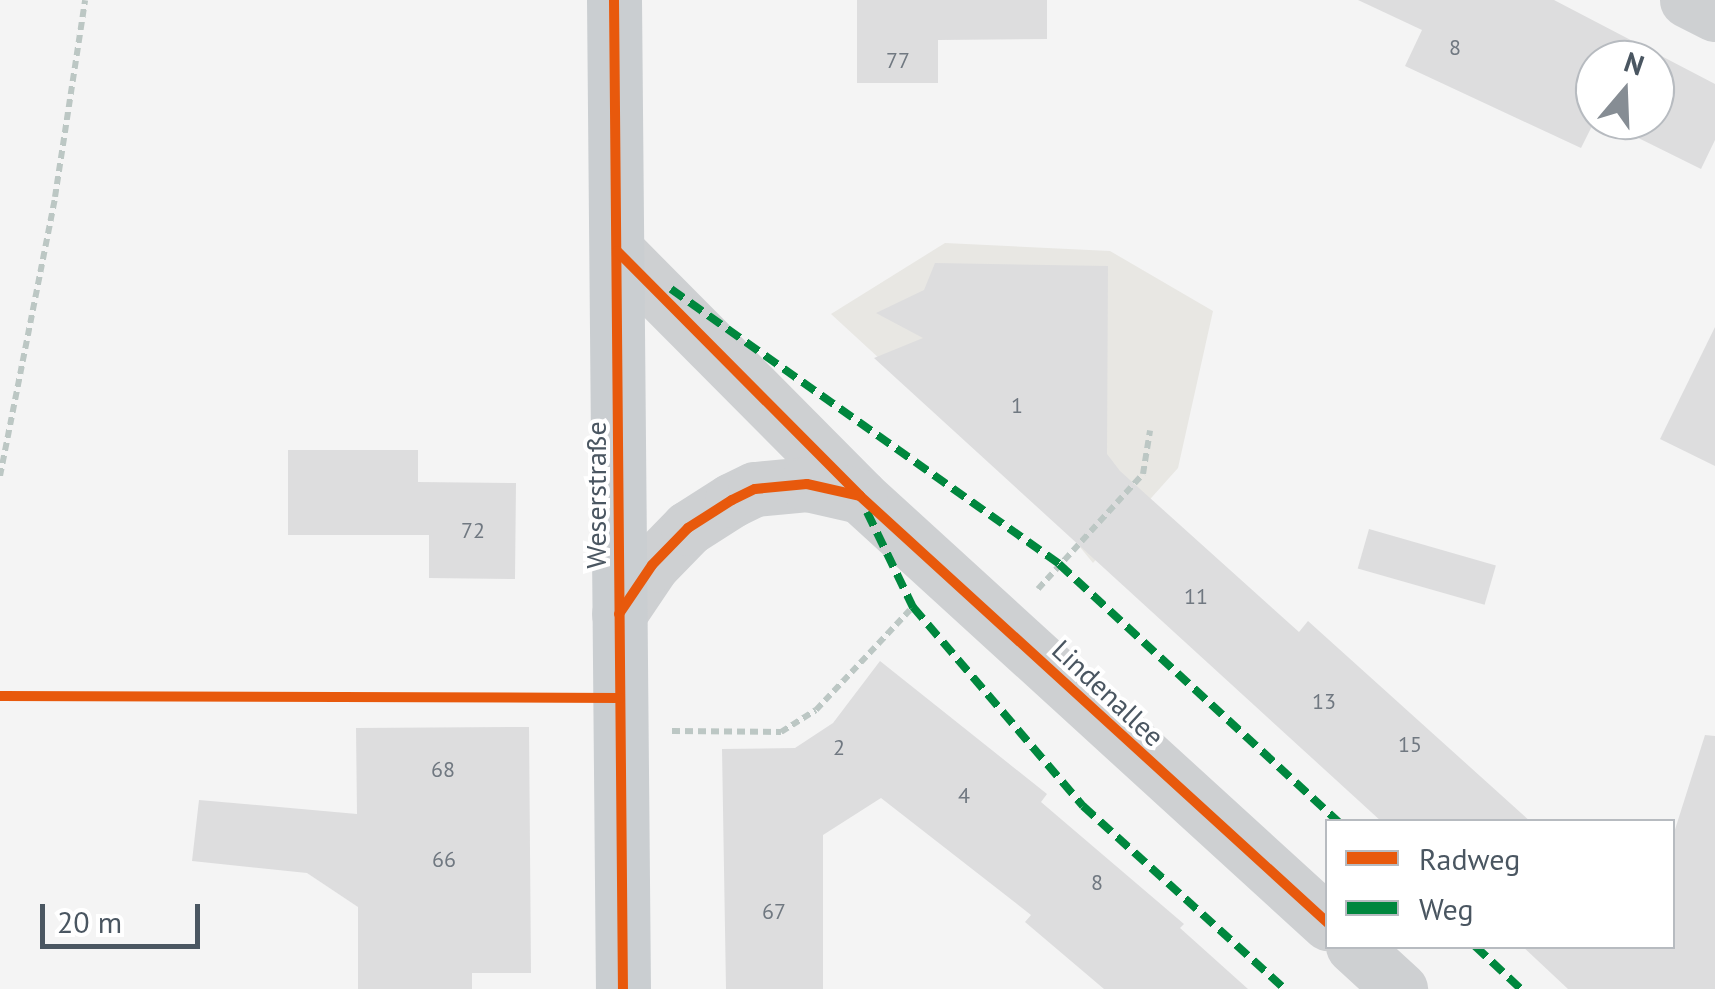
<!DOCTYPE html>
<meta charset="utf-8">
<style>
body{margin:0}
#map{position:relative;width:1715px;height:989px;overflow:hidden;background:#f4f4f4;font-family:"PT Sans",sans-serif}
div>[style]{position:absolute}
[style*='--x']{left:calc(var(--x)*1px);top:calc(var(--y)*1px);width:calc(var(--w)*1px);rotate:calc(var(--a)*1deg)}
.commercial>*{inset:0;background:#e8e7e3}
.building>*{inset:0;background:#ddddde;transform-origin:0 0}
.path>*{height:6px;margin-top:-3px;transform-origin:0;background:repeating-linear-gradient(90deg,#bcc7c4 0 8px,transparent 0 13px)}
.minor>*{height:55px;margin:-27.5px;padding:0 27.5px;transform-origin:27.5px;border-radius:27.5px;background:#ced0d2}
.tertiary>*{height:55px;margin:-27.5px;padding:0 27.5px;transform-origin:27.5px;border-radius:27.5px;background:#ced0d2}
.primary>*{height:55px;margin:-27.5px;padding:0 27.5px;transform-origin:27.5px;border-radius:27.5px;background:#caced1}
.quiet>*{height:8px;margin-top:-4px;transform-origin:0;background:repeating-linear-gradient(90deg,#00873e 0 15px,transparent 0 23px)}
.cycleway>*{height:10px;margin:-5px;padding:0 5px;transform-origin:5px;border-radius:5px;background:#e8590c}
span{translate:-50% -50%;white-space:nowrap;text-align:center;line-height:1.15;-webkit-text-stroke:8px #fff;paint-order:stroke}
.number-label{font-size:22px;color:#707881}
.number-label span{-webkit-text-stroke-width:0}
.street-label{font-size:28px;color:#4a5661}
.legend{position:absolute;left:1325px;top:819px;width:350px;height:130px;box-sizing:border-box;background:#fff;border:2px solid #b7bbc0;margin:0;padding:12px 18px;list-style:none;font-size:30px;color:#4a5661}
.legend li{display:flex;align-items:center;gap:20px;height:50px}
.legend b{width:50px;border:2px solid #b7bbc0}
.north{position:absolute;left:1575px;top:40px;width:100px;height:100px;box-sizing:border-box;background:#fff;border:2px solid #b7bbc0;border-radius:50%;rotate:19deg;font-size:28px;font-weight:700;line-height:40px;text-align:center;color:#4a5661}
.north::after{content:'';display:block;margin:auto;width:35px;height:45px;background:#868d94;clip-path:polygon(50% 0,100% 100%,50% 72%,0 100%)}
.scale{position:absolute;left:40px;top:904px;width:160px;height:45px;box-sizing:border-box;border:5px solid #4a5661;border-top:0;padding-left:12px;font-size:30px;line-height:35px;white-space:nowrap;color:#4a5661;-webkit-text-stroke:8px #fff;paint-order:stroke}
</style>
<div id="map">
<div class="commercial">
<div style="clip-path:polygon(945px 243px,1110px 251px,1213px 311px,1178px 468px,1093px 563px,1066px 530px,831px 314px)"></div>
</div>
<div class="building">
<div style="clip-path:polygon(857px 0,1047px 0,1047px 39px,938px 40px,938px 83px,857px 83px)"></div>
<div style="clip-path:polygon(1358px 0,1554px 0,1715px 84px,1715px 140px,1701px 169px,1602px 120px,1655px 120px,1655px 60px,1595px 60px,1595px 120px,1581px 148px,1405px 66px,1422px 30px)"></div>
<div style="clip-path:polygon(935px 263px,1108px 266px,1107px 454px,1120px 471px,1299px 632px,1308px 621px,1531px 822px,1382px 822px,874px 358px,923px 338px,876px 313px,924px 290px)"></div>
<div style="clip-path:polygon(1715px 327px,1715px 466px,1660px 439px)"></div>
<div style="clip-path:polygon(288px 450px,418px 450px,418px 482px,516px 483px,515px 579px,429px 578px,429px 535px,288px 535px)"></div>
<div style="left:1369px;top:529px;width:132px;height:41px;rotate:16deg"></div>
<div style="clip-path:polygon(880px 661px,1047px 794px,1041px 802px,1184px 924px,1180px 928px,1248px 989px,1104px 989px,1025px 922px,1031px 915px,881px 798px,823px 835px,823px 989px,726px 989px,722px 749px,795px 748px,833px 723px)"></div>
<div style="clip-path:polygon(529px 727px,531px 973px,472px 973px,472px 989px,358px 989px,358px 907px,307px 873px,192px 861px,199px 800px,357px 814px,356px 728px)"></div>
<div style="clip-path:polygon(1705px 735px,1715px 736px,1715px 989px,1568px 989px,1522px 946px,1672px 946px,1672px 839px)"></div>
</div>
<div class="path">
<div style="--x:0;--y:476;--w:284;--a:-78.8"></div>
<div style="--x:55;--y:197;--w:199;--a:-81.3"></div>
<div style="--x:1038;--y:589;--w:156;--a:-47.6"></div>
<div style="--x:1143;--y:474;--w:44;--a:-80.8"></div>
<div style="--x:672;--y:731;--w:109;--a:0.5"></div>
<div style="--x:781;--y:732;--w:41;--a:-32.2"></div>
<div style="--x:816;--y:710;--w:137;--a:-46.8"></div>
</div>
<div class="minor">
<div style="--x:1687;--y:0;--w:31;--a:27"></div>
</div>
<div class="tertiary">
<div style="--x:617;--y:251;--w:345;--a:45.2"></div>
<div style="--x:860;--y:496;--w:634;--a:42.38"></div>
<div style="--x:619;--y:614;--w:59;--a:-56"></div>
<div style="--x:652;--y:565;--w:52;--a:-45.8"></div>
<div style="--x:688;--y:528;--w:52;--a:-32.5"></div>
<div style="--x:732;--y:500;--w:25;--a:-26"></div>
<div style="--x:755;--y:489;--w:52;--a:-5.5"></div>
<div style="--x:807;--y:484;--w:54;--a:12.8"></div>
<div style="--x:1353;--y:946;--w:64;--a:42.5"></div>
</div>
<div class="primary">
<div style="--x:614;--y:0;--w:989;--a:89.48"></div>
</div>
<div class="quiet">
<div style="--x:671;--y:289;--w:476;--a:35.3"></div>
<div style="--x:1059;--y:564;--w:381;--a:42.7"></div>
<div style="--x:867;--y:512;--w:106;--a:64.2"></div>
<div style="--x:913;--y:607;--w:262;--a:49.5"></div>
<div style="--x:1083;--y:806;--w:273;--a:42.2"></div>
<div style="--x:1475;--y:946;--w:63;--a:43.1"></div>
</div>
<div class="cycleway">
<div style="--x:614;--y:0;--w:989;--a:89.48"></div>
<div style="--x:617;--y:251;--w:345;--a:45.2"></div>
<div style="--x:860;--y:496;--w:634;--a:42.38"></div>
<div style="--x:619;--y:614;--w:59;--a:-56"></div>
<div style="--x:652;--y:565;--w:52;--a:-45.8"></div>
<div style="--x:688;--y:528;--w:52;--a:-32.5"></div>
<div style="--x:732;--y:500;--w:25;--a:-26"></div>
<div style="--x:755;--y:489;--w:52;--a:-5.5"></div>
<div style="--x:807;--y:484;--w:54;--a:12.8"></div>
<div style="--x:0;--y:696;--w:620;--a:0.18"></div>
</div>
<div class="number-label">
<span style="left:1455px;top:48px">8</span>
<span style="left:898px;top:61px">77</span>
<span style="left:1017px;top:406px">1</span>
<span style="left:473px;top:531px">72</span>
<span style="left:1196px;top:597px">11</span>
<span style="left:1324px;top:702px">13</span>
<span style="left:1410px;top:745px">15</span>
<span style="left:839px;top:748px">2</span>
<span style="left:443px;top:770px">68</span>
<span style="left:964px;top:796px">4</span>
<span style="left:444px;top:860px">66</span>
<span style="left:1097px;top:883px">8</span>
<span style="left:774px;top:912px">67</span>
</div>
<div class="street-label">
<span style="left:596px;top:495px;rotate:-90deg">Weserstraße</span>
<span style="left:1108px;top:693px;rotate:43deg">Lindenallee</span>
</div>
<ul class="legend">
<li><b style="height:12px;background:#e8590c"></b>Radweg</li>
<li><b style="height:12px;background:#00873e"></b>Weg</li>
</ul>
<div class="north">N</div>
<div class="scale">20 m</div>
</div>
